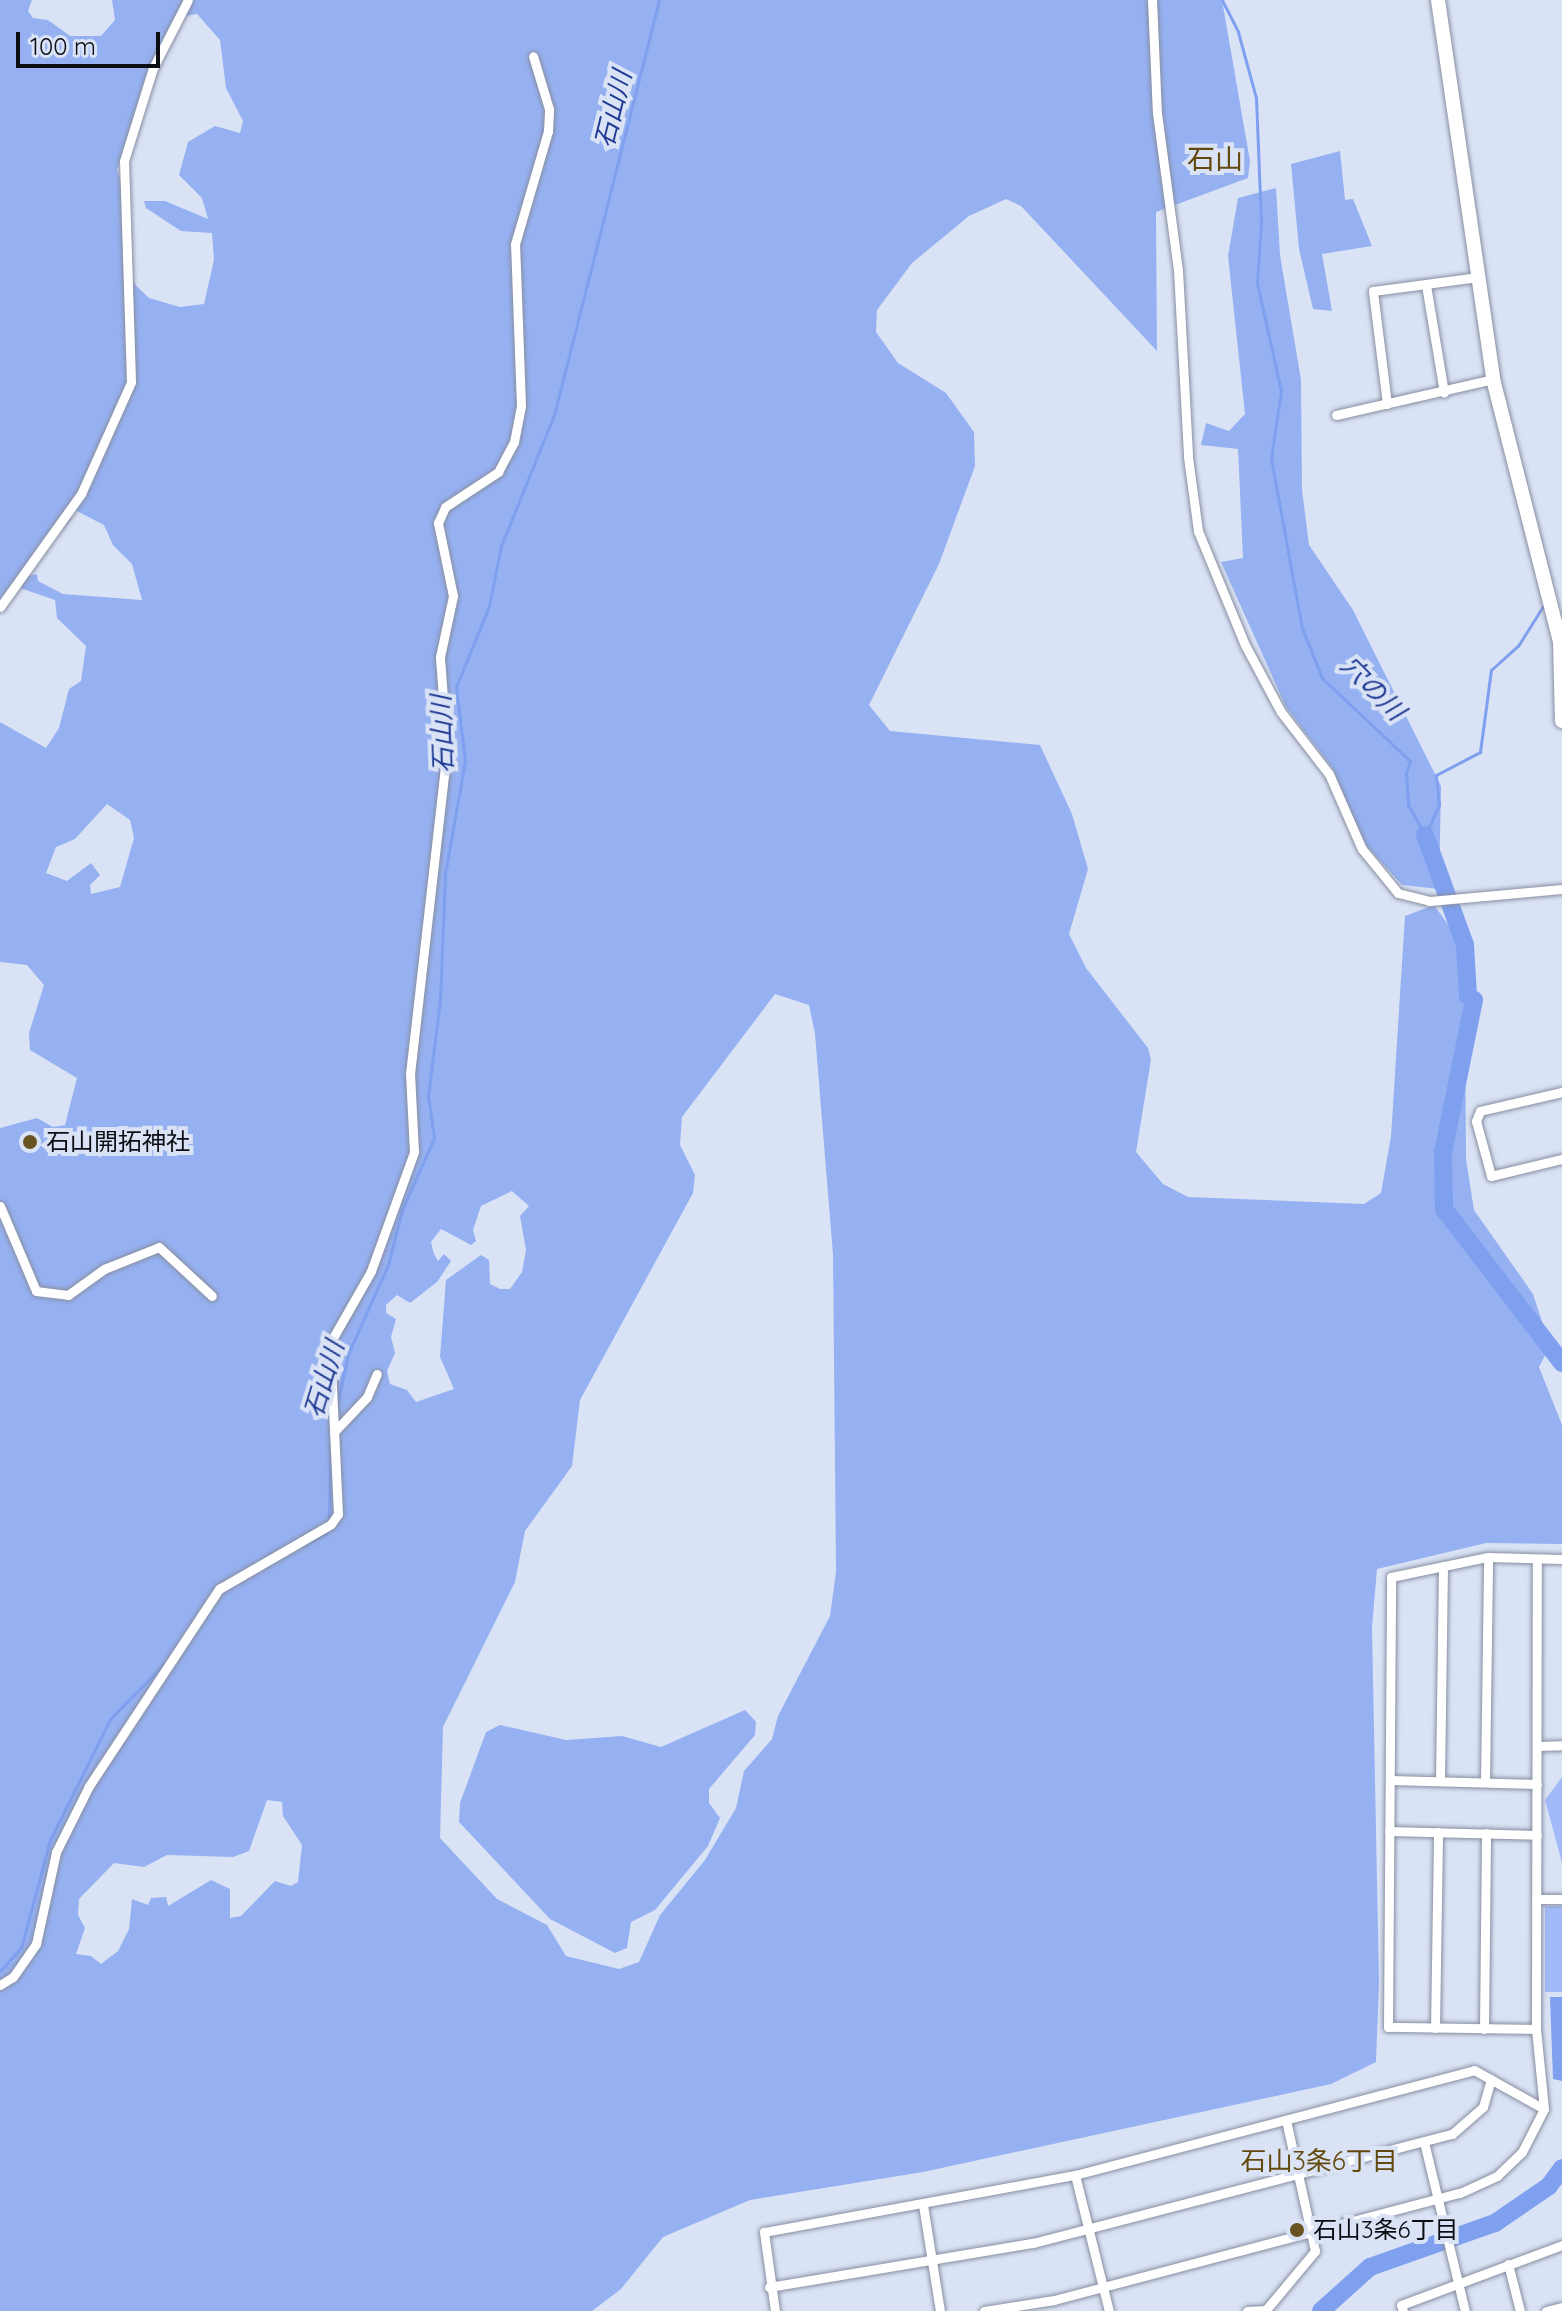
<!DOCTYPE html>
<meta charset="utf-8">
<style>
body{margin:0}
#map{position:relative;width:1562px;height:2311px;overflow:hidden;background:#dae3f5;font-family:Quicksand,"Noto Sans JP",sans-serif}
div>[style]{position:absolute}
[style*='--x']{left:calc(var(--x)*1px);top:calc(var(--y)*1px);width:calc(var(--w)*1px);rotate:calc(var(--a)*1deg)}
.green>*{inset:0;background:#a2bbf8;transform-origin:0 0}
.forest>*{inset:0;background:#96b1f2}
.water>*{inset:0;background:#7f9fef}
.stream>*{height:3px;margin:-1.5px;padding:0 1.5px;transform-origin:1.5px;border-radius:1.5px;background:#7f9fef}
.river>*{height:18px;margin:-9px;padding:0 9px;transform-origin:9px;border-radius:9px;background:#7f9fef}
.roads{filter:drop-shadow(0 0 2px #878ea0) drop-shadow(0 0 2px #878ea0)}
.street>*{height:9px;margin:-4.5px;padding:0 4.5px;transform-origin:4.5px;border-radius:4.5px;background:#fff}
.secondary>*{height:14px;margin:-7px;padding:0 7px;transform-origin:7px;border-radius:7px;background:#fff}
.dots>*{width:22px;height:22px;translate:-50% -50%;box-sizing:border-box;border:4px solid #dae3f5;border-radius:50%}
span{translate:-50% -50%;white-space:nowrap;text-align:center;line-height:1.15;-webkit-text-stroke:8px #dae3f5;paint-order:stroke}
.poi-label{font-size:24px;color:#0b0d13}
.left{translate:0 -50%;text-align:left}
.water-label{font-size:26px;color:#1f3994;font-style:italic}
.neighbourhood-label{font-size:26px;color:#63490e}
.quarter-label{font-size:28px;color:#63490e}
.scale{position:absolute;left:16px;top:32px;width:144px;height:36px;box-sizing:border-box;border:4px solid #0b0d13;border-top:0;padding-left:10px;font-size:24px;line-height:28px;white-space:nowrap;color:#0b0d13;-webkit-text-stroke:6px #dae3f5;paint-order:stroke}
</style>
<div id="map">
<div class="green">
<div style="clip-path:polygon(1562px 1777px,1562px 1863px,1545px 1800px)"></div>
<div style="left:1562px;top:1906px;width:86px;height:17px;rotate:90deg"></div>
</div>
<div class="forest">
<div style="clip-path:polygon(evenodd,0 0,32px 0,28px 11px,33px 18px,48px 20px,70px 36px,101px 36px,115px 20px,112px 0,1222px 0,1250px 161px,1248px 178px,1156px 212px,1157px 351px,1021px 206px,1006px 199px,969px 216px,912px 263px,877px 310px,876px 332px,898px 363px,946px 393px,974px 432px,975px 466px,939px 564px,869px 705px,890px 731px,1040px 745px,1072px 814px,1088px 869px,1069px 934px,1086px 968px,1148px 1048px,1151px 1060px,1136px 1152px,1163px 1184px,1188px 1197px,1364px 1204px,1381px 1193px,1391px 1136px,1405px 916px,1434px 905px,1454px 933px,1465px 982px,1466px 1159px,1474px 1210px,1533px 1294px,1550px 1346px,1539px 1367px,1562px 1425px,1562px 1544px,1486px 1543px,1377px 1569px,1372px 1627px,1379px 1983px,1376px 2062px,1331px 2084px,923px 2172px,750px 2200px,663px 2237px,621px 2289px,592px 2311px,0 2311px,0 1128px,37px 1118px,53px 1127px,65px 1125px,77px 1078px,30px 1050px,29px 1033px,44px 985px,27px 965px,0 962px,0 722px,46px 748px,59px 728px,69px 689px,81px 681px,86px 646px,57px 618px,55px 600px,20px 588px,28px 576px,37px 574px,38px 581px,63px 594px,142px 600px,132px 564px,113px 545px,104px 525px,73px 509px,71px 520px,0 601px,0 0,197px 14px,220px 40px,226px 88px,243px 121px,240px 133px,215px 126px,188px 142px,179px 175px,202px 198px,208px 219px,165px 201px,144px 201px,146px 208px,181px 231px,212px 233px,214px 260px,204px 304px,180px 307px,149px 298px,124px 274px,123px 189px,117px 170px,147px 73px,174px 18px,197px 14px,0 0,107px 804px,130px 820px,134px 838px,120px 887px,91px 894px,90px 885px,100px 875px,91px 863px,67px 881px,46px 873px,56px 847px,75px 839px,107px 804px,0 0,775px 994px,809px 1005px,815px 1034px,833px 1255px,836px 1572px,830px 1616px,778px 1716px,772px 1739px,744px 1771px,736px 1808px,705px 1860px,660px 1915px,639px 1962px,619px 1969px,566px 1956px,547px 1925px,497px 1899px,440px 1838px,443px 1727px,515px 1582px,525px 1531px,572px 1466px,580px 1400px,693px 1193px,695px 1175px,680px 1145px,682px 1117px,775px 994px,0 0,512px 1191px,529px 1206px,520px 1216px,526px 1250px,522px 1272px,510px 1289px,500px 1289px,490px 1284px,489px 1260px,481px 1255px,446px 1280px,440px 1357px,454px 1389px,416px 1402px,407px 1390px,390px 1384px,387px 1371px,395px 1353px,391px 1337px,396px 1319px,386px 1313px,386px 1305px,397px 1295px,410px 1303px,437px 1282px,451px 1261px,444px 1254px,438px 1261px,434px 1254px,431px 1242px,441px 1229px,471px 1245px,476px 1241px,473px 1230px,481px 1206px,512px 1191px,0 0,267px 1800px,282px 1802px,283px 1816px,302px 1845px,298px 1882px,291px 1886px,275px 1881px,241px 1916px,230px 1918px,230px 1889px,211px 1880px,168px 1906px,166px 1897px,151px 1898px,148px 1905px,132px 1899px,129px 1929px,118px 1951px,101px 1964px,91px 1956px,76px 1954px,85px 1928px,78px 1915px,79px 1899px,114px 1863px,144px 1867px,167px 1855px,233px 1857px,249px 1851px,267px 1800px)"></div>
<div style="clip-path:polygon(1340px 151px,1345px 200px,1353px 199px,1372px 246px,1322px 254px,1332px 311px,1313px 309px,1299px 249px,1291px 164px)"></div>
<div style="clip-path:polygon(1276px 188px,1280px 255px,1301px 380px,1302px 490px,1309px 545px,1353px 610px,1441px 786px,1439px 889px,1402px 885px,1363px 842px,1333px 769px,1286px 707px,1221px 562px,1243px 558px,1238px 449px,1201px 445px,1206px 423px,1229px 431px,1245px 414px,1228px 256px,1238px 198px)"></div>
<div style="clip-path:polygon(745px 1710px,756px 1722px,755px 1735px,709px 1789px,709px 1803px,720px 1818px,708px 1846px,655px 1910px,631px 1922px,627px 1948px,615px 1953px,550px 1919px,459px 1822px,460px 1803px,486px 1732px,500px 1725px,566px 1740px,622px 1736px,661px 1747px)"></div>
</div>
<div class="water">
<div style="clip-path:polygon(1550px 1997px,1562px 1997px,1562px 2081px,1553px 2079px)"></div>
</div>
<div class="stream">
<div style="--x:1222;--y:0;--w:36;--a:63"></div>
<div style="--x:1238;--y:32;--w:68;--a:74.7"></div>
<div style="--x:1256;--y:98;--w:125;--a:87.7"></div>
<div style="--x:1261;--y:223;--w:60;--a:93.8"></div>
<div style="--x:1257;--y:283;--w:111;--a:77.5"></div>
<div style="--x:1281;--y:391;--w:68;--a:98.5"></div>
<div style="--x:1271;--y:458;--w:173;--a:79.7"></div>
<div style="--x:1302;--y:628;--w:54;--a:68.2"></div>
<div style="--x:1322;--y:678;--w:121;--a:43.3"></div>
<div style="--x:1410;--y:761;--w:13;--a:108"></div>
<div style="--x:1406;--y:773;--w:32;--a:86"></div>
<div style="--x:1408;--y:805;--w:34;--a:60"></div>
<div style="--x:1425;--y:835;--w:33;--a:-65"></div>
<div style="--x:1439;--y:805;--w:30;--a:-96"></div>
<div style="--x:1436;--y:775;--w:50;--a:-27.6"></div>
<div style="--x:1480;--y:752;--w:83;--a:-82.4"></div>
<div style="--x:1491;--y:670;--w:36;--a:-42"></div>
<div style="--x:1518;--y:646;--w:51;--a:-57.9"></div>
<div style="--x:337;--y:1406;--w:53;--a:-78.1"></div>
<div style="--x:348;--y:1354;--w:98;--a:-65.8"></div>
<div style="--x:388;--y:1265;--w:57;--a:-75.7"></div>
<div style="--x:402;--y:1210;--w:79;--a:-66"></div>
<div style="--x:434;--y:1138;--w:42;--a:-98.1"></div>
<div style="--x:428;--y:1096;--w:97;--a:-82.9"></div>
<div style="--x:440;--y:1000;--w:126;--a:-87.7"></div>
<div style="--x:445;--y:874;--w:115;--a:-80"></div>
<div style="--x:465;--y:761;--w:75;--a:-96.9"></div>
<div style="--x:456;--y:687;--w:87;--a:-67.8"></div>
<div style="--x:489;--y:606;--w:61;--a:-78.7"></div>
<div style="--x:501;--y:546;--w:141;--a:-68"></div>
<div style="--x:554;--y:415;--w:428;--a:-75.8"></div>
<div style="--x:329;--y:1519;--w:99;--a:-88.8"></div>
<div style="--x:302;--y:1546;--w:28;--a:-27"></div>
<div style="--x:0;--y:1971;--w:31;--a:-48"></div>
<div style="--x:21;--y:1948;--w:112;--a:-75"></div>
<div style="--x:50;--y:1840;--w:135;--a:-63.6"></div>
<div style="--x:110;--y:1719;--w:77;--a:-45.5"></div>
</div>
<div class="river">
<div style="--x:1425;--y:835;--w:117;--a:70"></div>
<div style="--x:1465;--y:945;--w:51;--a:86.6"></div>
<div style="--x:1468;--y:996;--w:7;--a:34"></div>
<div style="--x:1474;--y:1000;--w:155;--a:101.5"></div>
<div style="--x:1443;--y:1152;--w:57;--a:89"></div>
<div style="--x:1444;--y:1209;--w:194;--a:52.5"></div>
<div style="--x:1321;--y:2311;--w:66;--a:-41.9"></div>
<div style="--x:1370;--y:2267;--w:133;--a:-19.4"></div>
<div style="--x:1495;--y:2223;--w:65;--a:-34.4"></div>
<div style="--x:1549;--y:2186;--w:22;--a:-54"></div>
</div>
<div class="roads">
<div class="street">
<div style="--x:1152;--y:0;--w:113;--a:87.5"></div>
<div style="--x:1157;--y:113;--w:158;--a:82.4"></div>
<div style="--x:1178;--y:270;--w:187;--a:86.9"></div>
<div style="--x:1188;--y:457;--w:75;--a:82.3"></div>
<div style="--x:1198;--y:531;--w:123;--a:67.6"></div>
<div style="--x:1245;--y:645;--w:76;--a:61.8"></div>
<div style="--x:1281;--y:712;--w:78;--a:52.3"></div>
<div style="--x:1329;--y:774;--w:82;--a:66.3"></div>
<div style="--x:1362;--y:849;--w:57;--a:50.7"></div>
<div style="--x:1398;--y:893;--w:32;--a:14"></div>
<div style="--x:1429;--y:901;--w:134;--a:-5.2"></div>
<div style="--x:1426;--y:285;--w:109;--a:80.5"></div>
<div style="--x:1387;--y:404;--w:114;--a:-97.1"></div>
<div style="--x:1373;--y:291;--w:106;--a:-7.6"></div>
<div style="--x:1336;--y:415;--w:161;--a:-12.9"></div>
<div style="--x:0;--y:607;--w:139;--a:-54.4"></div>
<div style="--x:81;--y:494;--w:123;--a:-65.9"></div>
<div style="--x:131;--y:382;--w:221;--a:-91.8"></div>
<div style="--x:124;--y:161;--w:97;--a:-72.7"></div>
<div style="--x:153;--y:68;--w:76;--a:-62.8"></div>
<div style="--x:1562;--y:1092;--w:84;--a:167"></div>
<div style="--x:1480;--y:1111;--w:11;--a:112"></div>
<div style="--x:1476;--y:1121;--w:57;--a:74.7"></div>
<div style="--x:1491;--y:1176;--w:73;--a:-13.5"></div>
<div style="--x:0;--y:1206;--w:92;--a:67"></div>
<div style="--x:36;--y:1291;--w:32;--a:7"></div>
<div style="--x:68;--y:1295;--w:44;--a:-35.8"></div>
<div style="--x:104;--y:1269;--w:59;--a:-21.8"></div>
<div style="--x:159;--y:1247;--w:72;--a:42.8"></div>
<div style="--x:334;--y:1432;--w:48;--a:-46.7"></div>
<div style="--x:367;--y:1397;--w:25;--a:-67"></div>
<div style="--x:1538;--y:1746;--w:24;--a:-2"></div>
<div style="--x:1390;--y:1780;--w:147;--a:1.6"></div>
<div style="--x:1440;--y:1781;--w:215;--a:-89.2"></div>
<div style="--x:1485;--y:1782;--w:225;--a:-89.2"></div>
<div style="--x:1389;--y:1831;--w:148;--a:1.5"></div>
<div style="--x:1536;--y:1899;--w:26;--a:0"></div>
<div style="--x:0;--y:1985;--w:15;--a:-32"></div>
<div style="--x:13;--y:1977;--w:40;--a:-55.1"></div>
<div style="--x:36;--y:1944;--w:94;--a:-77.7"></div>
<div style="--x:56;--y:1852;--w:74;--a:-63.4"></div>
<div style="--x:89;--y:1786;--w:236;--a:-56.6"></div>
<div style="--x:219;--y:1589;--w:129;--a:-30.1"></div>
<div style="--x:331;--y:1524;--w:12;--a:-55"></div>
<div style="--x:338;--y:1514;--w:171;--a:-92.7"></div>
<div style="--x:330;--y:1343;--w:83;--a:-60.3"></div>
<div style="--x:371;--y:1271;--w:127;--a:-70.1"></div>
<div style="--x:414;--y:1152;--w:78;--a:-92.9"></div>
<div style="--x:410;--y:1074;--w:325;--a:-83.5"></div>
<div style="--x:447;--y:751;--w:94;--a:-94.3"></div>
<div style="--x:440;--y:657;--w:62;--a:-78"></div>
<div style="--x:453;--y:596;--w:75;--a:-101.6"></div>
<div style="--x:438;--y:523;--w:17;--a:-66"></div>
<div style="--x:445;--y:507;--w:64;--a:-33.4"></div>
<div style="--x:498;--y:472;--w:34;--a:-62"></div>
<div style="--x:514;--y:442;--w:37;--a:-79"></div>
<div style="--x:521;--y:406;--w:162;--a:-92.1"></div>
<div style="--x:515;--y:244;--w:118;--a:-73.7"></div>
<div style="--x:548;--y:131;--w:22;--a:-87"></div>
<div style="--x:549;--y:109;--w:55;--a:-106.8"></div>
<div style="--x:1435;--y:2028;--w:196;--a:-89.1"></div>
<div style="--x:1484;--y:2029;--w:196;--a:-89.4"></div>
<div style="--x:1536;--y:2029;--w:148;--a:-179.2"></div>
<div style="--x:1388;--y:2027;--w:450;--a:-89.6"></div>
<div style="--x:1391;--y:1577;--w:99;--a:-11.7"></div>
<div style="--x:1488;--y:1557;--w:74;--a:1.5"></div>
<div style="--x:1424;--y:2142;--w:174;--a:76.4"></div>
<div style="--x:1075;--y:2175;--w:140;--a:76"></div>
<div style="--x:923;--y:2205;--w:107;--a:80.9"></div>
<div style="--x:1508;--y:2264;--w:49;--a:75.7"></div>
<div style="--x:769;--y:2287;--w:268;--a:-9.5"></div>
<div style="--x:1033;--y:2243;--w:433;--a:-14.6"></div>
<div style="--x:1452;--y:2134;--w:41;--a:-41.1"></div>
<div style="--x:1483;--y:2107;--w:29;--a:-74"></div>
<div style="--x:775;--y:2311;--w:80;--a:-97.9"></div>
<div style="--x:764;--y:2232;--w:316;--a:-10.4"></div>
<div style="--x:1075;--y:2175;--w:413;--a:-14.7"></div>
<div style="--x:1474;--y:2070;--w:80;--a:29.1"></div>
<div style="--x:984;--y:2311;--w:71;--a:-8.9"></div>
<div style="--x:1054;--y:2300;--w:420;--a:-14.8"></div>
<div style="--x:1460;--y:2193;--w:41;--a:-24.7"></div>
<div style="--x:1497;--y:2176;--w:35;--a:-44"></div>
<div style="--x:1522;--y:2152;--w:48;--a:-62.9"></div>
<div style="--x:1544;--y:2109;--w:80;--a:-95.7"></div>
<div style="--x:1536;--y:2029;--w:470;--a:-89.9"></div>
<div style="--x:1247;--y:2311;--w:19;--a:-3"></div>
<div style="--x:1265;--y:2311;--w:78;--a:-50.2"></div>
<div style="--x:1315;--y:2251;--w:134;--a:-102.5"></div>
<div style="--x:1403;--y:2311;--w:6;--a:-108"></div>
<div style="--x:1401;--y:2305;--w:172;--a:-20.4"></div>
<div style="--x:1546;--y:2311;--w:16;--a:-14"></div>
</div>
<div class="secondary">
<div style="--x:1438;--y:0;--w:383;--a:81.7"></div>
<div style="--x:1493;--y:379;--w:270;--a:75.7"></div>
<div style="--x:1560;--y:641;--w:80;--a:88.6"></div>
</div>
</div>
<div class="dots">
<div style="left:30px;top:1142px;background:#6a5323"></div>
<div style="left:1297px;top:2230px;background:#6a5323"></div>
</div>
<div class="poi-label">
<span class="left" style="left:46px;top:1142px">石山開拓神社</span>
<span class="left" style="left:1313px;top:2230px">石山3条6丁目</span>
</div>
<div class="water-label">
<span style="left:613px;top:109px;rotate:-76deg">石山川</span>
<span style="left:1373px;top:688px;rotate:45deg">穴の川</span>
<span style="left:442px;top:734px;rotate:-92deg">石山川</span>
<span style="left:324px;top:1379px;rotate:-73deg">石山川</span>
</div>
<div class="neighbourhood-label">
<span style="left:1319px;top:2161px">石山3条6丁目</span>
</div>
<div class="quarter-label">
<span style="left:1215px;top:159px">石山</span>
</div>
<div class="scale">100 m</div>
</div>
